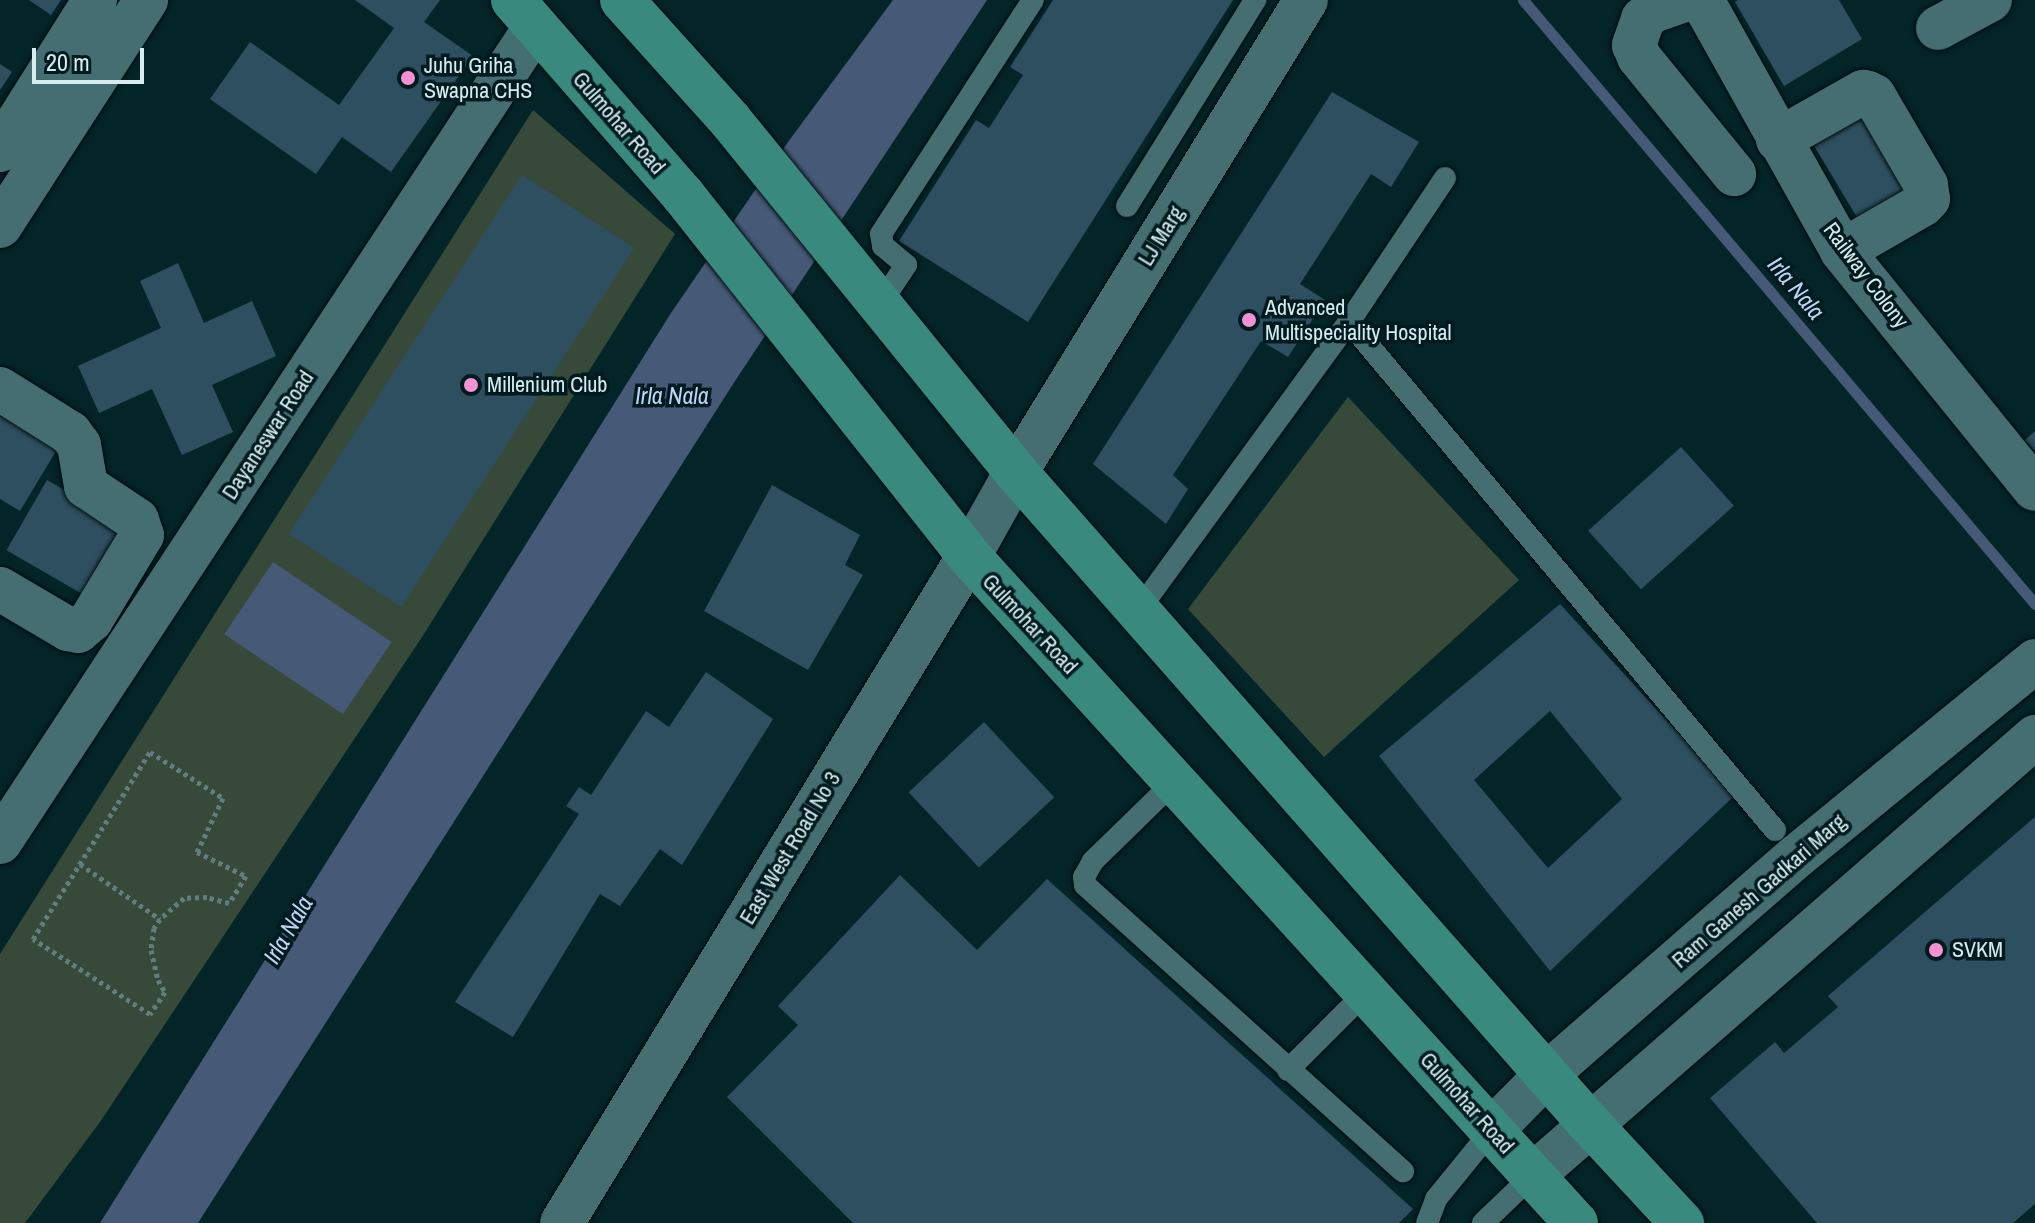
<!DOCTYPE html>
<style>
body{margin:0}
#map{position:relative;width:2035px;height:1223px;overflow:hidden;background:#042528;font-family:"Archivo Narrow",sans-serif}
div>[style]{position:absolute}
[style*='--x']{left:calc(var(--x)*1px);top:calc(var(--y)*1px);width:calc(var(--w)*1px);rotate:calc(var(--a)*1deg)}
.green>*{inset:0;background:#374a3a}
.water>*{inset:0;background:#465a77;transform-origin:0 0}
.stream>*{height:11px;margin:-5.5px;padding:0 5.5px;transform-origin:5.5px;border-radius:5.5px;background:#465a77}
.building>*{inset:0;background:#2e4f5f;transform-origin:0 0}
.path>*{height:5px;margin-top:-2.5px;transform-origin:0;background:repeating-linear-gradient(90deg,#607d80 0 4px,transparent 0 8px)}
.roads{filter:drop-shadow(0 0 2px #000d0f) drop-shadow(0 0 2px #000d0f)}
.service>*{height:22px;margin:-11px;padding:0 11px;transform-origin:11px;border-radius:11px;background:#446e72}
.minor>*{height:44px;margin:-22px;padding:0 22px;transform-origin:22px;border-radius:22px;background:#446e72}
.tertiary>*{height:44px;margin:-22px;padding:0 22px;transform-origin:22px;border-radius:22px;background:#446e72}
.primary>*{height:44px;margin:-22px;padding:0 22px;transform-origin:22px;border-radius:22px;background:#3a897e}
.dots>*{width:22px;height:22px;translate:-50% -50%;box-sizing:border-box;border:4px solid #001b1f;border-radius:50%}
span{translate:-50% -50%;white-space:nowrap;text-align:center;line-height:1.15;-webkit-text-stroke:7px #001b1f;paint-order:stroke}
.poi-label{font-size:22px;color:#d6ecef}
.left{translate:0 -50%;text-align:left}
.street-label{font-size:22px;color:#d6ecef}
.water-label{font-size:24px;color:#c0d5f6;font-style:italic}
.scale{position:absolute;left:32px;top:48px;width:112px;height:36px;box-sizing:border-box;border:4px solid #d6ecef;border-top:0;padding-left:10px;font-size:24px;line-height:28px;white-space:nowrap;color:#d6ecef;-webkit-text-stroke:6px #001b1f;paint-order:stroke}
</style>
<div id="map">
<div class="green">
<div style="clip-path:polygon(533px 110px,675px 234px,422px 637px,100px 1122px,25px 1223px,0 1223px,0 954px)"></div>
<div style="clip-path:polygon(1348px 397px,1519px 580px,1324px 757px,1188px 609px)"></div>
</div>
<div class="water">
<div style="clip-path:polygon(893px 0,987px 0,735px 381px,198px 1223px,100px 1223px,671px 313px,788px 142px)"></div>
<div style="left:273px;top:562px;width:143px;height:87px;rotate:34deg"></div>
</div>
<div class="stream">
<div style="--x:1523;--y:0;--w:792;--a:49.71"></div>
</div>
<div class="building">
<div style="clip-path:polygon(29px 0,61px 0,51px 15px)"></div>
<div style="clip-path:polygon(355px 0,440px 0,424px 22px,473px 56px,391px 172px,342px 137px,316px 174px,210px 99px,250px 42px,339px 105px,394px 28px)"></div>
<div style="clip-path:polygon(1053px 0,1233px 0,1028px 322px,899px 241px,976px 120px,989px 128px,1023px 75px,1010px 67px)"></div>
<div style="clip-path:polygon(1738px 0,1839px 0,1862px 39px,1784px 86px,1735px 2px)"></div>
<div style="clip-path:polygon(0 64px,12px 72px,0 90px)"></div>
<div style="clip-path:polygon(1332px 92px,1419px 142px,1391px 187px,1371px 174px,1300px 284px,1325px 300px,1288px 357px,1261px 341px,1173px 475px,1188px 489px,1166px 524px,1093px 464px)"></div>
<div style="left:1866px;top:106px;width:102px;height:65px;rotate:59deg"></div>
<div style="left:522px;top:175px;width:134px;height:428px;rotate:33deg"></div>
<div style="clip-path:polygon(178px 263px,204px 323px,252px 301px,276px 356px,212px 385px,233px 432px,182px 455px,152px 389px,99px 413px,78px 366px,161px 328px,140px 281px)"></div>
<div style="clip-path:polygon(0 411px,59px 446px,20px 511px,0 499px)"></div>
<div style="clip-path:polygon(2035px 431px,2035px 452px,2025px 440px)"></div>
<div style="left:1681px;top:447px;width:79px;height:125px;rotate:48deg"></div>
<div style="left:47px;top:480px;width:100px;height:81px;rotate:30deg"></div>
<div style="clip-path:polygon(772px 485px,860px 535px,845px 565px,863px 575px,808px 670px,704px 611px)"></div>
<div style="clip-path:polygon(evenodd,1560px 604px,1735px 795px,1550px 971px,1379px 756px,1560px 604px,1550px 711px,1622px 799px,1548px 868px,1474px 780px,1550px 711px)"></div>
<div style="clip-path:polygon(706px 672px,773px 719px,682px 865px,660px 849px,620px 906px,600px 894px,513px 1037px,455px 1002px,579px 814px,566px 806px,579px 787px,591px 795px,646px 711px,669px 727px)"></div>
<div style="left:984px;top:722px;width:103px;height:103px;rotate:47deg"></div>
<div style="clip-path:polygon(2035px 817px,2035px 1204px,2013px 1223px,1817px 1223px,1710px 1098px,1775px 1042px,1784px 1053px,1838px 1007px,1828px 996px)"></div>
<div style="clip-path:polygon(900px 875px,977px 950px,1047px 879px,1413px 1209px,1399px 1223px,853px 1223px,727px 1097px,798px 1025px,778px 1006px)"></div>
</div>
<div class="path">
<div style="--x:150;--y:752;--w:86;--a:32.2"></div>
<div style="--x:223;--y:798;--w:60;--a:115.7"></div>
<div style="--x:197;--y:852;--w:55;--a:26.1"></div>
<div style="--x:246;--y:876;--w:32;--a:122"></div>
<div style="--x:229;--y:903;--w:23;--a:-165"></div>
<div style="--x:207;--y:897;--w:23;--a:178"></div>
<div style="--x:184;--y:898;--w:32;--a:139"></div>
<div style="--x:160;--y:919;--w:11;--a:124"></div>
<div style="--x:154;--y:928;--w:22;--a:98"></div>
<div style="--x:151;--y:950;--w:31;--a:77"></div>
<div style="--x:158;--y:980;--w:14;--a:60"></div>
<div style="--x:165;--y:992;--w:27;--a:124"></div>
<div style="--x:150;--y:1014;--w:139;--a:-147.3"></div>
<div style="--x:33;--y:939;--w:221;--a:-58"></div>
<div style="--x:80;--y:864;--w:97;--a:34.5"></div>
</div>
<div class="roads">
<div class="service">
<div style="--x:1127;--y:206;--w:243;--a:-58.1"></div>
<div style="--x:880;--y:304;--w:47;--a:-56.3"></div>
<div style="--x:906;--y:265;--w:30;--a:-140"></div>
<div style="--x:883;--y:246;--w:12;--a:-99"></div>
<div style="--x:881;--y:234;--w:279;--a:-57"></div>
<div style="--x:1349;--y:322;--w:663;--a:50.02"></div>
<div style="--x:1138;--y:611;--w:358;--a:-53.9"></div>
<div style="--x:1349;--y:322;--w:173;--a:-56.3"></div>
<div style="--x:1175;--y:781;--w:115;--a:135.7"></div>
<div style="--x:1093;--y:861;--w:18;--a:119"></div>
<div style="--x:1084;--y:877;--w:8;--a:83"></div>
<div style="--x:1085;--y:885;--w:428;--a:42"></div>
<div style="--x:1288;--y:1070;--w:112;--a:-45"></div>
<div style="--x:1427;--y:1223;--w:26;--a:-69"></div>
<div style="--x:1436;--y:1199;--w:89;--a:-50.9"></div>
<div style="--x:1483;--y:1223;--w:68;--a:-43.8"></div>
</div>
<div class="minor">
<div style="--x:1685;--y:0;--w:34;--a:161"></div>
<div style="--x:1653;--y:11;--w:13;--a:141"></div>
<div style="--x:1643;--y:19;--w:28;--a:109"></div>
<div style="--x:1634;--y:45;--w:13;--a:67"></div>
<div style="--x:1639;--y:57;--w:151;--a:50.9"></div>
<div style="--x:1702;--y:0;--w:287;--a:60.8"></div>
<div style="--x:1842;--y:251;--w:306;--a:51"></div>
<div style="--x:1938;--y:28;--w:59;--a:-28.3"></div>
<div style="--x:1778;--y:140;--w:98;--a:-29.5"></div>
<div style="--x:1863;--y:92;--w:5;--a:11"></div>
<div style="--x:1868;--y:93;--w:7;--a:27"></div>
<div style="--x:1874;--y:96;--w:103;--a:59.7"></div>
<div style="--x:1926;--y:185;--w:14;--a:82"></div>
<div style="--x:1928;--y:199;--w:8;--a:135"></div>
<div style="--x:1922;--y:205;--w:92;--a:150.1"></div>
<div style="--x:0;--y:389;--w:83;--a:32.2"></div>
<div style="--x:70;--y:433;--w:15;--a:53"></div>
<div style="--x:79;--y:445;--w:42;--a:80.3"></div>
<div style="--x:86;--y:486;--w:61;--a:33.7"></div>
<div style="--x:137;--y:520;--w:16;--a:72"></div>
<div style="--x:142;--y:535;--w:99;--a:121"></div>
<div style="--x:91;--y:620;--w:17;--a:140"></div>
<div style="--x:78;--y:631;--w:10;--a:-169"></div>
<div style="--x:68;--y:629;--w:79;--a:-149.5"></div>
<div style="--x:1016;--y:472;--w:554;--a:-58.43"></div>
<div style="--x:0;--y:842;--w:974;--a:-56.69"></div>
</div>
<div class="tertiary">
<div style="--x:0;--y:150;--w:178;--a:-57.7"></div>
<div style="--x:0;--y:226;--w:269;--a:-57.1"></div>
<div style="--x:1492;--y:1130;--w:80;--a:-45.5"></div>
<div style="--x:1548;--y:1073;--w:330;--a:-41.1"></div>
<div style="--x:1797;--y:856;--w:308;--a:-39.3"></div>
<div style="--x:1532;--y:1176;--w:668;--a:-41.11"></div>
<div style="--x:562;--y:1223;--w:781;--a:-58.61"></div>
<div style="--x:969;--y:556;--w:96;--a:-60.8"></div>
</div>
<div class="primary">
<div style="--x:513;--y:0;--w:259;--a:48.9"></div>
<div style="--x:683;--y:195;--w:461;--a:51.6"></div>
<div style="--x:969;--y:556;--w:902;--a:47.7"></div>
<div style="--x:622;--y:0;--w:161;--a:48"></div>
<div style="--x:730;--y:120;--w:454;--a:50.9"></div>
<div style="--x:1016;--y:472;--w:867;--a:48.65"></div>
<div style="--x:1589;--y:1123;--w:137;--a:47.1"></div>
</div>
</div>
<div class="dots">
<div style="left:408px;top:78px;background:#f591d3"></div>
<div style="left:1249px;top:320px;background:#f591d3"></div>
<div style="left:471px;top:385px;background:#f591d3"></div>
<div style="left:1936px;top:950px;background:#f591d3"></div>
</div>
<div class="poi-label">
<span class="left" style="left:424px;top:78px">Juhu Griha<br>Swapna CHS</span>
<span class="left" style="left:1265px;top:320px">Advanced<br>Multispeciality Hospital</span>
<span class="left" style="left:487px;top:385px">Millenium Club</span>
<span class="left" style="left:1952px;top:950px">SVKM</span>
</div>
<div class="street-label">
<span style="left:619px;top:123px;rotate:49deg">Gulmohar Road</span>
<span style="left:1161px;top:236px;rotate:-58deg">LJ Marg</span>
<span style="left:1866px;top:275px;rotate:53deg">Railway Colony</span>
<span style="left:268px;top:435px;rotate:-57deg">Dayaneswar Road</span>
<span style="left:1030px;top:624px;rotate:47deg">Gulmohar Road</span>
<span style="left:790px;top:848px;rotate:-59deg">East West Road No 3</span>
<span style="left:1759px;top:891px;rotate:-41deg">Ram Ganesh Gadkari Marg</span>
<span style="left:1467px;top:1103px;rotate:48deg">Gulmohar Road</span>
</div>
<div class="water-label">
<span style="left:1796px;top:288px;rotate:50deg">Irla Nala</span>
<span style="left:672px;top:396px">Irla Nala</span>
<span style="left:288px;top:930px;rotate:-60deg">Irla Nala</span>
</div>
<div class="scale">20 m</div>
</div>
